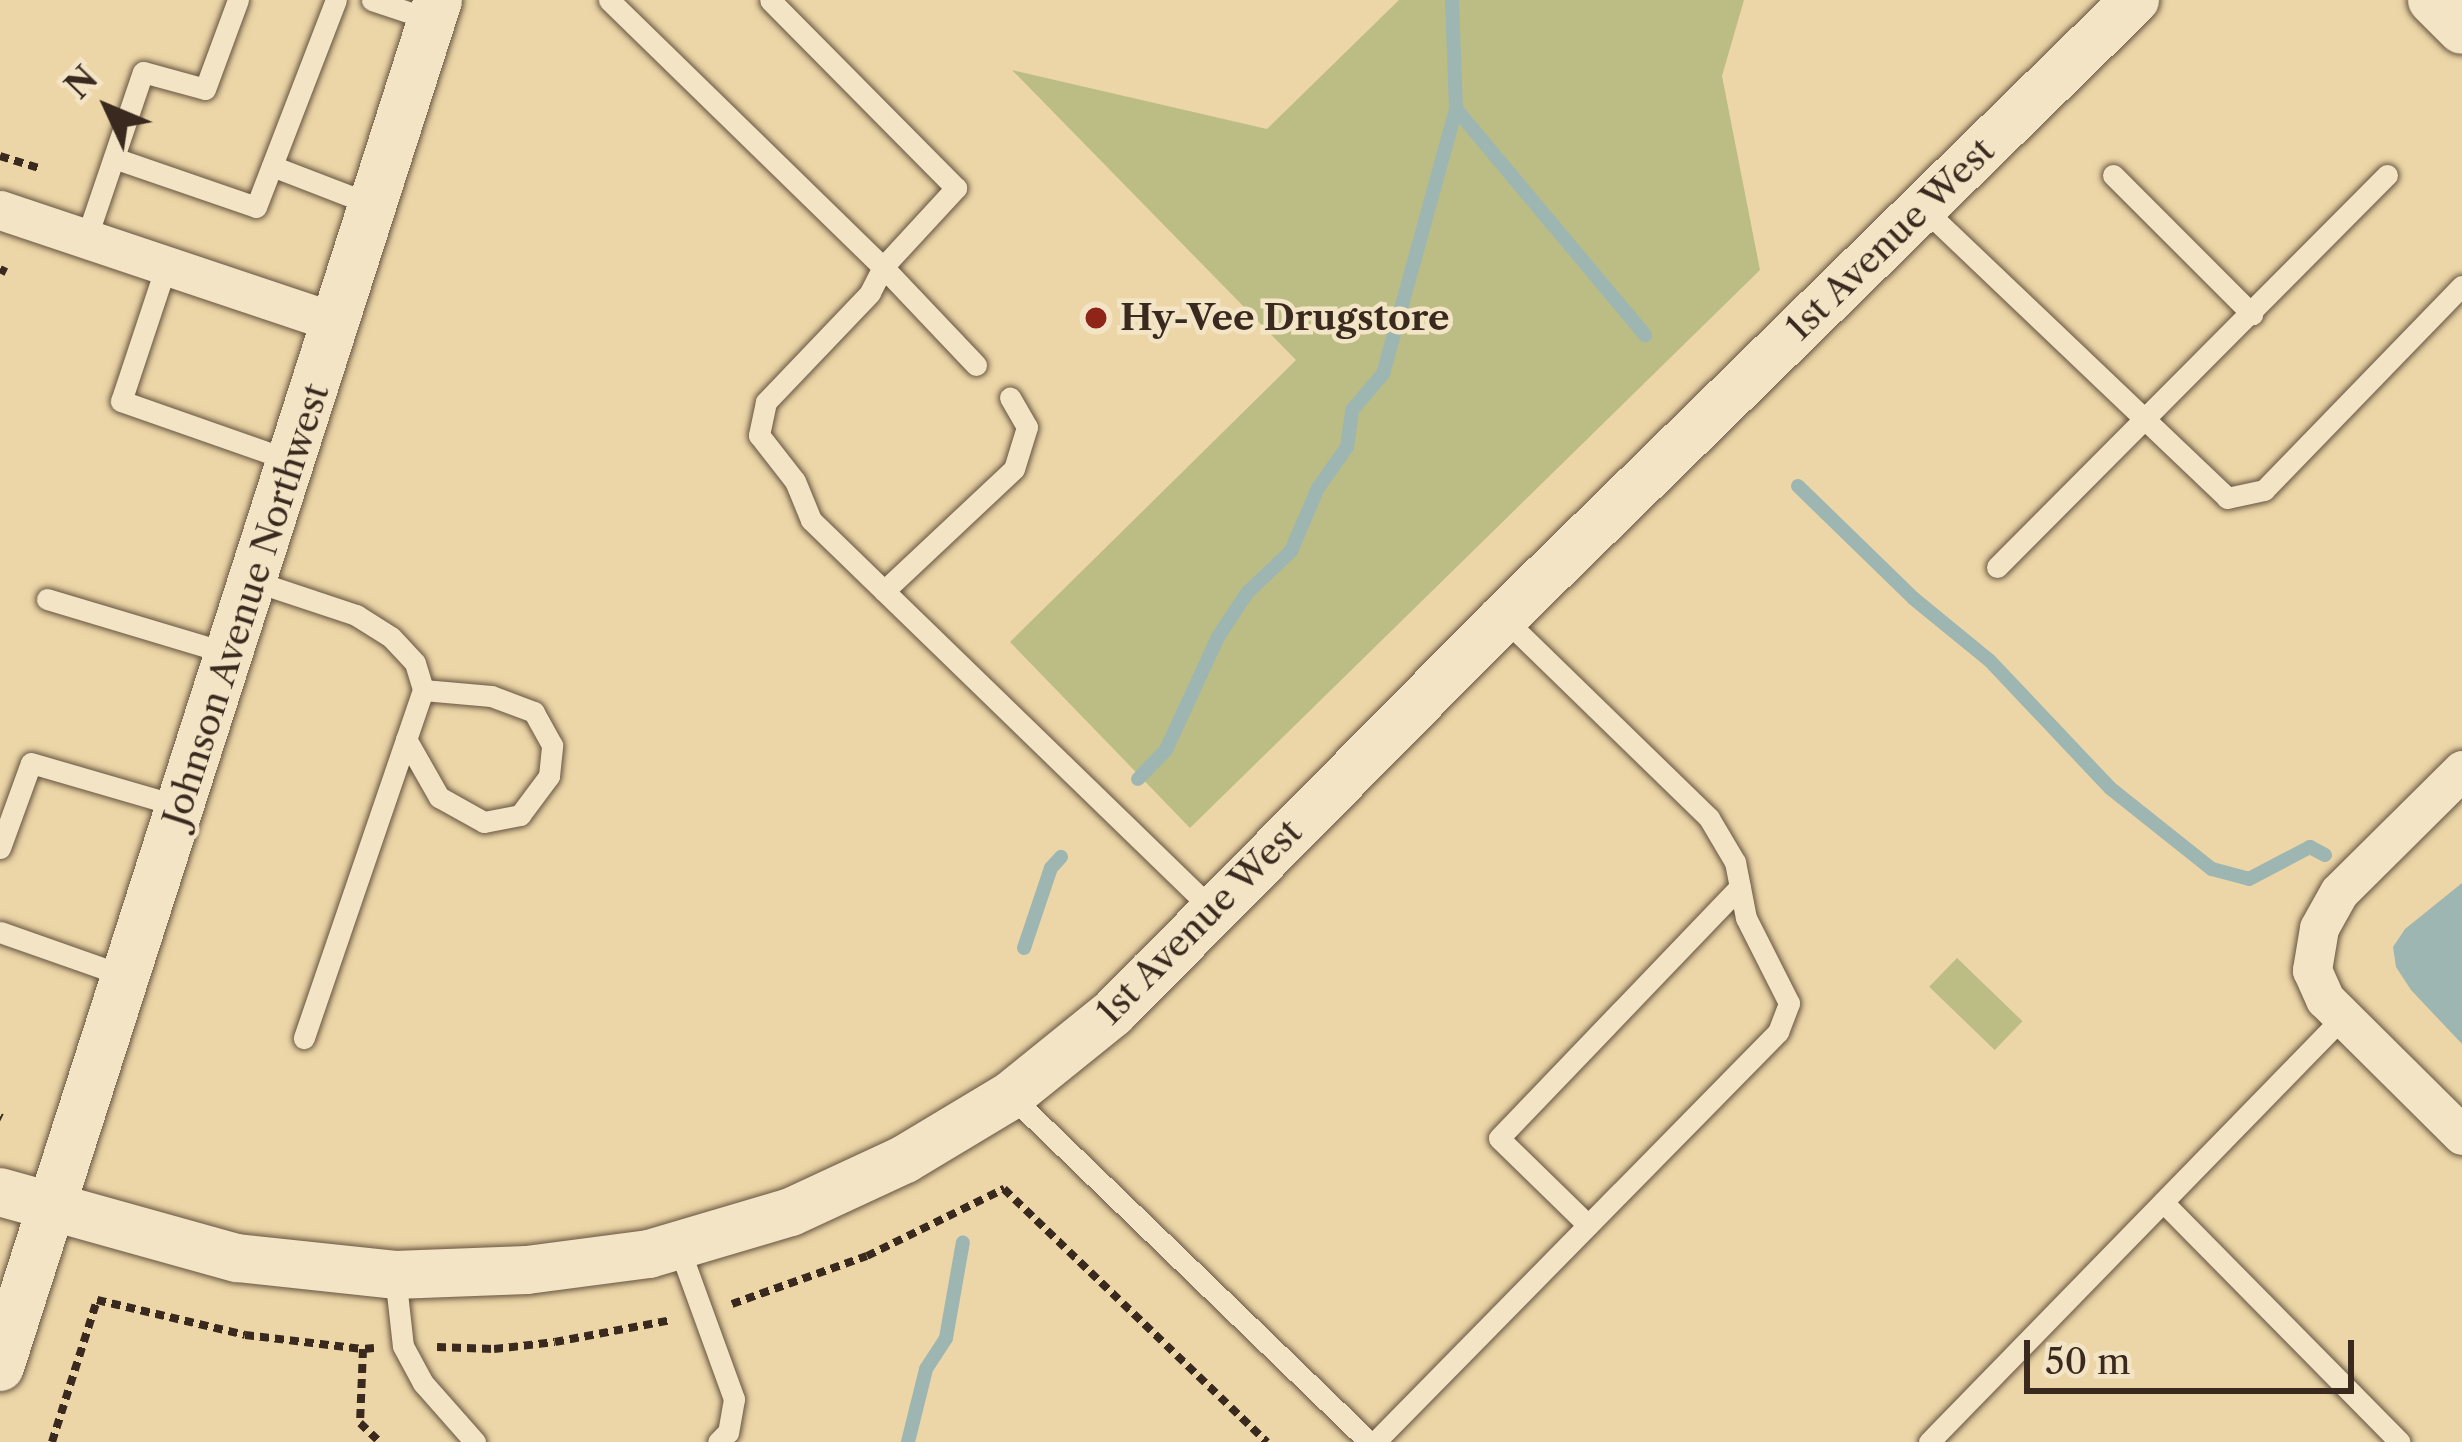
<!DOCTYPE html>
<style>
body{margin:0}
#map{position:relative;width:2462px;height:1442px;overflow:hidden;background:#ecd6a7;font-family:"Libre Caslon Text",serif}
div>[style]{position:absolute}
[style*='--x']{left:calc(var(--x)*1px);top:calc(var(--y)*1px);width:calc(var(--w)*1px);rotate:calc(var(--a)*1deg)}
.green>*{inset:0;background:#bbbd85;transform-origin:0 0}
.water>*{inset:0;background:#9db6b2}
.stream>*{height:14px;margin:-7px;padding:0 7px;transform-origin:7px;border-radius:7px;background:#9db6b2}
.path>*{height:8px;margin-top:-4px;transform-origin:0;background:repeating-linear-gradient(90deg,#39291e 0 9px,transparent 0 15px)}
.roads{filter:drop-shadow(0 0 3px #665440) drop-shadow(0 0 3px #665440)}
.service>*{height:21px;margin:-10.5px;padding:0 10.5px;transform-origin:10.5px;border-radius:10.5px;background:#f3e4c6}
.minor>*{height:39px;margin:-19.5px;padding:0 19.5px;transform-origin:19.5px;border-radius:19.5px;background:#f3e4c6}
.tertiary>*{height:48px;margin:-24px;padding:0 24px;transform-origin:24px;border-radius:24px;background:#f3e4c6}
.dots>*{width:33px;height:33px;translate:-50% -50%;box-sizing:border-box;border:6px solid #f3e4c6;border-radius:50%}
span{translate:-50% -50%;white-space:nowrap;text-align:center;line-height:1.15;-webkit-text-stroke:9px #f3e4c6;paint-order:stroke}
.street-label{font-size:36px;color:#39291e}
.poi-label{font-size:36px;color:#39291e;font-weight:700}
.left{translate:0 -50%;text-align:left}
.north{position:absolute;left:48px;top:48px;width:120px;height:120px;-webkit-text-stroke:9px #f3e4c6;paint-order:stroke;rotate:314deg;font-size:33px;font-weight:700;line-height:48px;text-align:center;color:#39291e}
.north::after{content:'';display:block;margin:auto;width:42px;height:54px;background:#39291e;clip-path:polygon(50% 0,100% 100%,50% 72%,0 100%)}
.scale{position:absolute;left:2024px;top:1340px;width:330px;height:54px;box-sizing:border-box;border:6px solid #39291e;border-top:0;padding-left:15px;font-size:36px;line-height:42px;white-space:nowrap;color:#39291e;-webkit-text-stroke:9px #f3e4c6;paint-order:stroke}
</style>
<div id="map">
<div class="green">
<div style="clip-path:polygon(1399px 0,1744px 0,1722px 76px,1760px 270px,1190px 828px,1010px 642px,1296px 360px,1012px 70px,1267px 129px)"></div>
<div style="left:1957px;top:958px;width:91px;height:40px;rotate:44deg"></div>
</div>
<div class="water">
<div style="clip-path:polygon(2462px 883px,2462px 1044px,2411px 990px,2396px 967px,2393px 947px,2405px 929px)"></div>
</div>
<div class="stream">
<div style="--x:1456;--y:109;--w:295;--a:50.1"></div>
<div style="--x:1798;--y:486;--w:161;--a:44.2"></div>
<div style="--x:1913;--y:598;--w:99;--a:39.3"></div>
<div style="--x:1990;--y:661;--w:175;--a:46.6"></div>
<div style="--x:2110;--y:788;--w:130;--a:38.5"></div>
<div style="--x:2212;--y:869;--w:38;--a:15"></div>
<div style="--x:2249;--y:879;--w:69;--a:-27.7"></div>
<div style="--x:2310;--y:847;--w:17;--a:28"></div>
<div style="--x:1138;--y:779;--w:40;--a:-46"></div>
<div style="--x:1166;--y:750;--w:124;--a:-65.3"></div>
<div style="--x:1218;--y:637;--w:53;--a:-56.6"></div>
<div style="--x:1247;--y:593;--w:61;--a:-43.7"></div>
<div style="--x:1291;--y:551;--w:69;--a:-66.8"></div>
<div style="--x:1318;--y:488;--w:50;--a:-54.7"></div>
<div style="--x:1347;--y:447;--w:37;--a:-82"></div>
<div style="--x:1352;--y:410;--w:48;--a:-49.3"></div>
<div style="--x:1383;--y:374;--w:275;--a:-74.6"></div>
<div style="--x:1456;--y:109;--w:109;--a:-92.1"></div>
<div style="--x:1024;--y:948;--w:84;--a:-71.4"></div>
<div style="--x:1051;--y:868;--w:15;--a:-48"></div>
<div style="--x:908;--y:1442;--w:75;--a:-76.1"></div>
<div style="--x:926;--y:1369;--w:37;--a:-57"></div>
<div style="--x:946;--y:1338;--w:97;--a:-80"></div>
</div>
<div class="path">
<div style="--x:0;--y:156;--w:44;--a:17.2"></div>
<div style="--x:0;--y:269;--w:7;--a:27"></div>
<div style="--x:0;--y:1117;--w:2;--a:27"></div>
<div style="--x:732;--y:1304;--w:143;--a:-19.6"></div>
<div style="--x:867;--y:1256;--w:153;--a:-26.1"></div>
<div style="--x:1004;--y:1189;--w:365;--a:43.9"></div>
<div style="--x:437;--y:1347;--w:57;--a:2"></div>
<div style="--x:494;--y:1349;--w:61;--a:-6.5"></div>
<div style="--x:555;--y:1342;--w:118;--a:-10.7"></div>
<div style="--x:374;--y:1348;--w:11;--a:175"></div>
<div style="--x:363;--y:1349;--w:74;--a:92.3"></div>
<div style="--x:360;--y:1423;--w:28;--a:44"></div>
<div style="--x:52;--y:1442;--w:149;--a:-72.4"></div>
<div style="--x:97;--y:1300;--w:152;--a:13.3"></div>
<div style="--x:245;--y:1335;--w:118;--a:6.8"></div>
</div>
<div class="roads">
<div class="service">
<div style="--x:372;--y:0;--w:63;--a:18.4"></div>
<div style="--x:609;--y:0;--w:383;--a:44.3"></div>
<div style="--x:883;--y:267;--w:108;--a:-47.3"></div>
<div style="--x:956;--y:188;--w:264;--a:-134.7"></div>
<div style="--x:114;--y:158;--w:150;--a:19"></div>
<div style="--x:256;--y:207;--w:222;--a:-68.9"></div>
<div style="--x:272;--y:166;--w:108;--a:21.1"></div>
<div style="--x:2113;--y:175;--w:197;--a:45"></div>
<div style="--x:1923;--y:208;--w:420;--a:43.6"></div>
<div style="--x:2227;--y:498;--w:38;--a:-12"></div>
<div style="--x:2264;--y:490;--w:284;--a:-45.9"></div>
<div style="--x:86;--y:239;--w:176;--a:-71.2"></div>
<div style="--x:143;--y:72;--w:64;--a:15.3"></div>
<div style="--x:205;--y:89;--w:95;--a:-69.7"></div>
<div style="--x:166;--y:266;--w:142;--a:108.4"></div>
<div style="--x:121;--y:401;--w:181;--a:19.3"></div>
<div style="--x:976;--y:365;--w:135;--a:-133.5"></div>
<div style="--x:883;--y:267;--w:29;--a:117"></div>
<div style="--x:870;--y:293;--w:151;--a:133.7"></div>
<div style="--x:766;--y:402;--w:34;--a:102"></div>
<div style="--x:759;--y:435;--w:58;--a:52"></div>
<div style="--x:795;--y:481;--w:42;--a:67.7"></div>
<div style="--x:811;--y:520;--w:560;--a:44.13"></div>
<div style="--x:1997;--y:567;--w:553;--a:-45.15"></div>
<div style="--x:254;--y:581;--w:108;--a:18.4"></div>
<div style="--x:356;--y:615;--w:41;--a:32.2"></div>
<div style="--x:391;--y:637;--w:35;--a:47"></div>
<div style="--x:415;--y:663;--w:28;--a:73"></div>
<div style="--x:423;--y:690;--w:368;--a:108.9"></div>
<div style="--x:884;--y:591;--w:178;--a:-43.2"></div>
<div style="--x:1014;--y:469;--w:44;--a:-72.8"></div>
<div style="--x:1027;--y:427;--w:34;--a:-120"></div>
<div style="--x:47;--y:599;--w:191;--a:16.7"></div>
<div style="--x:406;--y:739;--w:67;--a:60.4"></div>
<div style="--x:439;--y:797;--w:51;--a:29.1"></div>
<div style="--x:484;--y:822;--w:37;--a:-11"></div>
<div style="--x:520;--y:815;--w:49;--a:-53.4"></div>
<div style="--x:549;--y:776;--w:31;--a:-84"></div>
<div style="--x:552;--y:745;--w:38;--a:-119"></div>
<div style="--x:534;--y:712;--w:46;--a:-159.6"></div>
<div style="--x:491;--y:696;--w:68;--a:-175"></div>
<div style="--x:0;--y:848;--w:90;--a:-70"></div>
<div style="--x:31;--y:763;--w:154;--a:16.2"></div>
<div style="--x:0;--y:932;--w:133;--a:19.4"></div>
<div style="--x:1011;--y:1096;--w:498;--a:44"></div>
<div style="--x:2163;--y:1202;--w:337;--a:45.4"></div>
<div style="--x:1588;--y:1225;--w:124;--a:-135.7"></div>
<div style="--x:1499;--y:1138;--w:348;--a:-46.2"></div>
<div style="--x:678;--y:1245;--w:164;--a:70"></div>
<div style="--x:734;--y:1399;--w:34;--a:100"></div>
<div style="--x:728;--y:1432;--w:14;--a:135"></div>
<div style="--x:395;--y:1275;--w:71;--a:83.6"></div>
<div style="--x:403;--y:1346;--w:42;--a:61.6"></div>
<div style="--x:423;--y:1383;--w:79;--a:48.6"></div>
<div style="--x:1375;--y:1442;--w:575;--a:-45.49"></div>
<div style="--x:1778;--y:1032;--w:31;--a:-69"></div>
<div style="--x:1789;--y:1003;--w:95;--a:-116.8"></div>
<div style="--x:1746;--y:918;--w:57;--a:-101.1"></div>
<div style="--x:1735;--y:862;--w:51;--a:-120.6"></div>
<div style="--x:1709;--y:818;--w:287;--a:-135.8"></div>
<div style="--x:1929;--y:1442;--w:593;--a:-45.75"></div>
</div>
<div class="minor">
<div style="--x:0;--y:210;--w:356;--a:18.5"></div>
<div style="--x:2462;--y:770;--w:173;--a:135.2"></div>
<div style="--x:2339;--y:892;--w:41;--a:119.1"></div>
<div style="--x:2319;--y:928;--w:43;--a:99.5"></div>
<div style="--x:2312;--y:970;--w:32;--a:66"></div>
<div style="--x:2325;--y:999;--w:193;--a:44.8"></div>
</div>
<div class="tertiary">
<div style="--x:2432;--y:0;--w:42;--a:45"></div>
<div style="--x:0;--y:1192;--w:246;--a:15.6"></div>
<div style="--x:237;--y:1258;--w:159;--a:6.1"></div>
<div style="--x:395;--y:1275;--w:132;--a:-2.2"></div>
<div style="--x:527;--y:1270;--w:123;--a:-7.5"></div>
<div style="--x:649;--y:1254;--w:148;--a:-16.5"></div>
<div style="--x:791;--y:1212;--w:126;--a:-24.9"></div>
<div style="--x:905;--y:1159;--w:122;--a:-31"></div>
<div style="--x:1010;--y:1096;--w:132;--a:-38.9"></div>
<div style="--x:1113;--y:1013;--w:555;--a:-45.36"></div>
<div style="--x:1503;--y:618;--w:884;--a:-44.36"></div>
<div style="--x:0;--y:1367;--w:1435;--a:-72.23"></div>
</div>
</div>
<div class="dots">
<div style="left:1096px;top:318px;background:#8f2418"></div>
</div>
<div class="street-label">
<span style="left:1890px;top:239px;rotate:-44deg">1st Avenue West</span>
<span style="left:246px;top:605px;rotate:-72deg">Johnson Avenue Northwest</span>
<span style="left:1199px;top:922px;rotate:-45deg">1st Avenue West</span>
</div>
<div class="poi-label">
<span class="left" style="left:1120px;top:318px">Hy-Vee Drugstore</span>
</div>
<div class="north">N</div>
<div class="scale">50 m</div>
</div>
